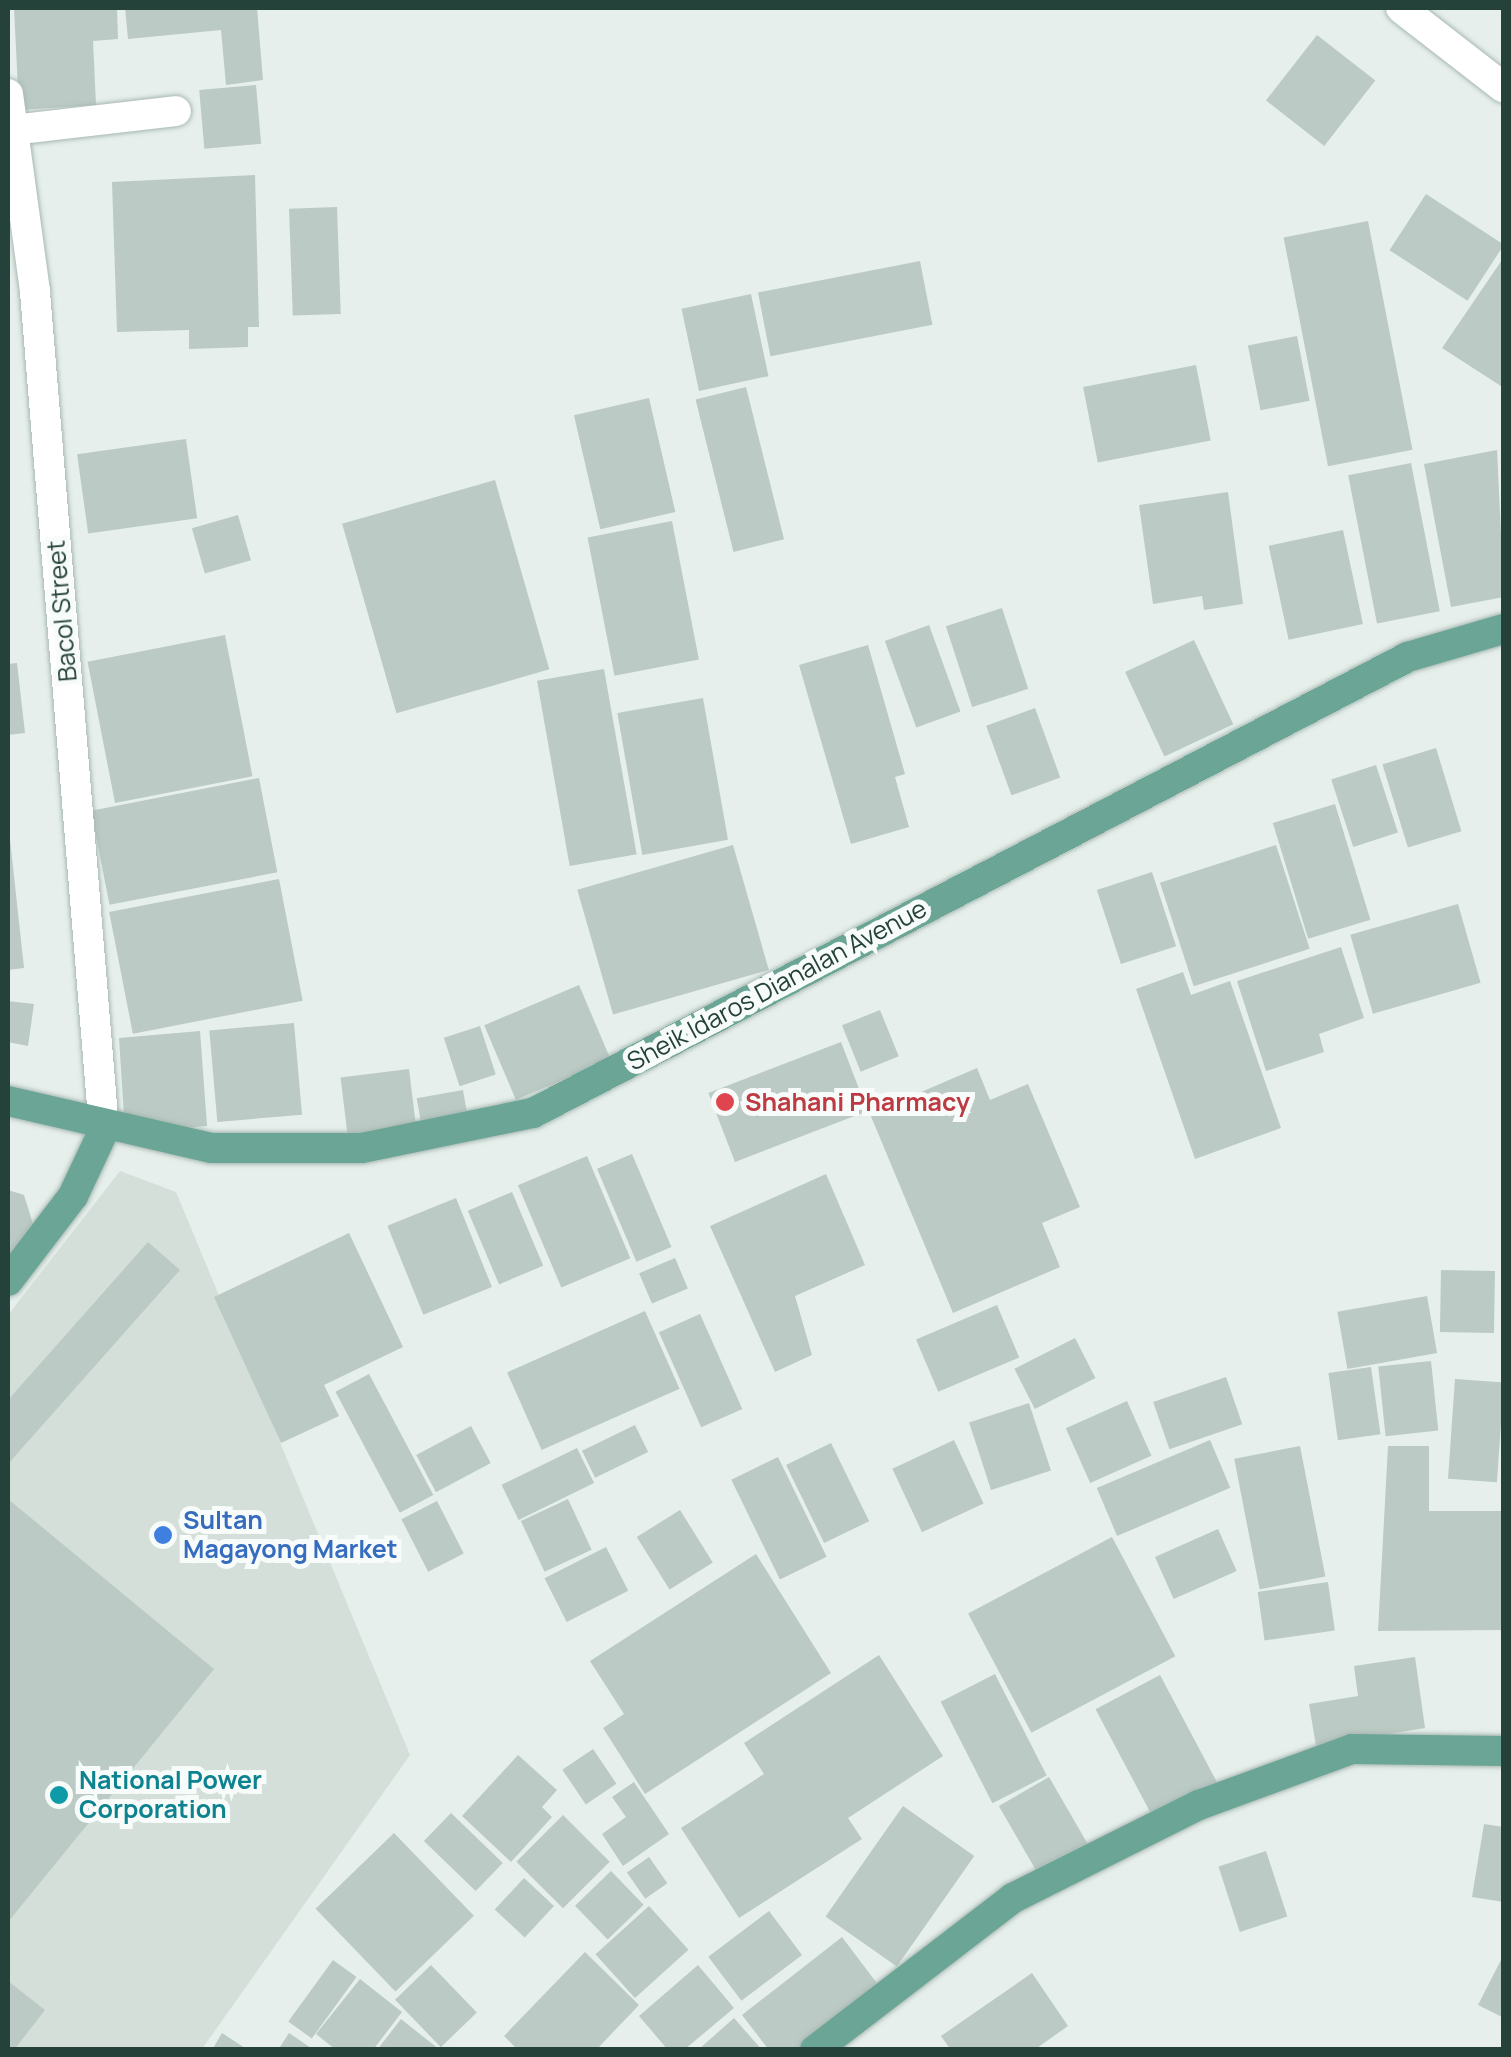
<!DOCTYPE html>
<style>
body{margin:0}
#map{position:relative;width:1511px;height:2057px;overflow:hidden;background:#e6efeb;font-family:Manrope,sans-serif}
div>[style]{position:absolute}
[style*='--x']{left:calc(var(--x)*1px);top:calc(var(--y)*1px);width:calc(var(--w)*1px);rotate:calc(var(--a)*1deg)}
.built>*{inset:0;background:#d4dfda}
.building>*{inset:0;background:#bbcac4;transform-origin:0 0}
.roads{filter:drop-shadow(0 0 2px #a8b8b2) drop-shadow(0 0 2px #a8b8b2)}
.minor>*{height:30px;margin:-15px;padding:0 15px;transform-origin:15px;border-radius:15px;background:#fff}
.major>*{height:30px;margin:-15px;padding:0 15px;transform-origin:15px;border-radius:15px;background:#6aa596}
.dots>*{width:28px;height:28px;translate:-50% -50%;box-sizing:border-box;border:5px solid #f7fbf9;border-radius:50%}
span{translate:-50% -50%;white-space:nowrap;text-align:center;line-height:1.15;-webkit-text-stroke:10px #f7fbf9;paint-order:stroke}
.street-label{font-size:25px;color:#24423a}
.health-label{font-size:25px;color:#be3a42;font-weight:700}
.left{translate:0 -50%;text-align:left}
.shop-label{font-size:25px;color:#366cbe;font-weight:700}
.culture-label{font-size:25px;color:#0d838f;font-weight:700}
.frame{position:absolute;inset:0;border:10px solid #24423a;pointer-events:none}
</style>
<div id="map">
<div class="built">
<div style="clip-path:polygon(120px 1171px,176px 1192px,410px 1755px,202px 2049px,8px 2049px,8px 1315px)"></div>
</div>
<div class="building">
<div style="clip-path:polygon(14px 8px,117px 8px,118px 39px,93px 41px,96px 105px,19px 110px)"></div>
<div style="clip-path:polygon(125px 8px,257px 8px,263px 80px,226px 85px,221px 30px,128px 39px)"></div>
<div style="left:1317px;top:35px;width:74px;height:83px;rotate:38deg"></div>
<div style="left:256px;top:85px;width:59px;height:57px;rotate:85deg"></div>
<div style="clip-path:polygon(255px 175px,259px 327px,248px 327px,248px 347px,189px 349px,189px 330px,117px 332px,112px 182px)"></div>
<div style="left:1426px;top:194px;width:93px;height:67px;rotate:33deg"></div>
<div style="left:337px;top:207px;width:107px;height:48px;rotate:88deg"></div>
<div style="left:1368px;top:221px;width:233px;height:86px;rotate:79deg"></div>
<div style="clip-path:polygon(1504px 257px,1504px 388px,1442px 348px)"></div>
<div style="left:920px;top:261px;width:65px;height:165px;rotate:79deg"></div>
<div style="left:751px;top:294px;width:84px;height:71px;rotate:78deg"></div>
<div style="left:1297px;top:336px;width:66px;height:50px;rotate:79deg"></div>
<div style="left:1196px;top:365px;width:77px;height:115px;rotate:79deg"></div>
<div style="left:746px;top:387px;width:157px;height:52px;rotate:76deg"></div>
<div style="left:649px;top:398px;width:117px;height:77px;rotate:77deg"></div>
<div style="left:186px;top:439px;width:80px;height:110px;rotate:82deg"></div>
<div style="clip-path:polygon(1497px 450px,1504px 597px,1451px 607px,1424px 464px)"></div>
<div style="left:1411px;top:463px;width:151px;height:64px;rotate:79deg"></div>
<div style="left:495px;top:480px;width:197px;height:159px;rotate:74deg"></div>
<div style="clip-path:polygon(1228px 492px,1243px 604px,1204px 610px,1202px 596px,1153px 604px,1139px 505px)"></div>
<div style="left:238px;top:515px;width:47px;height:48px;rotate:74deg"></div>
<div style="left:672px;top:521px;width:141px;height:86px;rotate:79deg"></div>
<div style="left:1343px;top:530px;width:96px;height:76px;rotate:78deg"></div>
<div style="left:1002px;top:608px;width:85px;height:59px;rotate:72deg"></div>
<div style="left:929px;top:625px;width:92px;height:47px;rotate:70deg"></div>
<div style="left:225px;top:635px;width:144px;height:140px;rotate:79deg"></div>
<div style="left:1194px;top:640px;width:93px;height:76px;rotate:65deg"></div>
<div style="clip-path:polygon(868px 645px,905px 774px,895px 777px,909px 827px,851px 844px,799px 665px)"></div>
<div style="clip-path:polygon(17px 663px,25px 733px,8px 735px,8px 664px)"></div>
<div style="left:604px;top:669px;width:188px;height:68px;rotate:80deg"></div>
<div style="left:703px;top:698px;width:144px;height:87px;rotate:80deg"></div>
<div style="left:1035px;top:708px;width:74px;height:52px;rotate:70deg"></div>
<div style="left:1436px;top:748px;width:87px;height:56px;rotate:73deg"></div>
<div style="left:1376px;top:765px;width:71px;height:47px;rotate:72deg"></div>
<div style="left:259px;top:778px;width:96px;height:171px;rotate:79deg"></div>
<div style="left:1335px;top:804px;width:121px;height:65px;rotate:73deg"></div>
<div style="clip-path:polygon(8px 821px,24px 968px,8px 970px)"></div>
<div style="left:733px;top:845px;width:130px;height:162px;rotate:74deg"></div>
<div style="left:1276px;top:845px;width:109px;height:122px;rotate:72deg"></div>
<div style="left:1152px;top:872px;width:78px;height:58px;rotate:72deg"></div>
<div style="left:279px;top:879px;width:124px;height:173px;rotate:79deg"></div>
<div style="left:1458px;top:904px;width:82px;height:112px;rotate:74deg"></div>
<div style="clip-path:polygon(1341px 947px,1364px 1018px,1319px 1034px,1324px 1052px,1266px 1071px,1237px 981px)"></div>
<div style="clip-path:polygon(1183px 972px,1191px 995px,1230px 981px,1281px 1128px,1195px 1159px,1136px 989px)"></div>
<div style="left:579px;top:985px;width:81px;height:103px;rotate:67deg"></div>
<div style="clip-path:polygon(8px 1001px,34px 1004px,28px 1046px,8px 1042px)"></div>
<div style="left:880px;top:1010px;width:50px;height:41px;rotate:68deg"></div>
<div style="left:294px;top:1023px;width:92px;height:85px;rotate:85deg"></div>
<div style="left:480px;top:1026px;width:51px;height:38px;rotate:72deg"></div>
<div style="clip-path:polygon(200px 1031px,207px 1126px,144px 1131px,124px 1115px,119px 1038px)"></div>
<div style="left:841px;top:1042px;width:74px;height:142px;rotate:69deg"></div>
<div style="clip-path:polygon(977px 1068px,990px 1100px,1028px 1084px,1080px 1207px,1042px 1223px,1060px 1267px,953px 1313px,870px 1114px)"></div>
<div style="left:409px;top:1069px;width:62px;height:69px;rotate:83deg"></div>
<div style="left:463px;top:1090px;width:35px;height:47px;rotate:80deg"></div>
<div style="left:632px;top:1154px;width:101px;height:38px;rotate:67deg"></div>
<div style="left:587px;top:1156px;width:111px;height:75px;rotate:67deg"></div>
<div style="clip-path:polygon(826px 1174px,865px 1265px,795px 1296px,812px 1355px,775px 1372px,710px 1226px)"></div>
<div style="clip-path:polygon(8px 1190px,24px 1195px,34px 1227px,8px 1263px)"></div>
<div style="left:512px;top:1192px;width:80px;height:48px;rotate:67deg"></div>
<div style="left:456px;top:1198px;width:96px;height:74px;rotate:68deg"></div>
<div style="clip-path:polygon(349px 1233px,403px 1347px,324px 1385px,339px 1416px,281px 1443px,214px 1297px)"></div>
<div style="clip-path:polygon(148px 1242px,180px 1270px,8px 1464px,8px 1400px)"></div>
<div style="left:675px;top:1258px;width:33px;height:39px;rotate:67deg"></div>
<div style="left:1441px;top:1270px;width:54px;height:62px;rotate:1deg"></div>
<div style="left:1427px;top:1296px;width:58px;height:91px;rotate:80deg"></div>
<div style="left:997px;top:1305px;width:57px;height:88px;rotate:67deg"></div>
<div style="left:645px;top:1311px;width:85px;height:151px;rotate:66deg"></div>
<div style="left:700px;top:1314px;width:104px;height:45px;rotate:66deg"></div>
<div style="left:1075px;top:1338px;width:45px;height:68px;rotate:63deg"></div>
<div style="left:1431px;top:1361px;width:70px;height:53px;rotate:84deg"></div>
<div style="left:1371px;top:1367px;width:68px;height:43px;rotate:82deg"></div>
<div style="left:369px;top:1374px;width:137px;height:38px;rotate:62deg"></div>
<div style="left:1226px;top:1377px;width:50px;height:77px;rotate:71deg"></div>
<div style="left:1455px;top:1379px;width:49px;height:100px;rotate:4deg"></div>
<div style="left:1127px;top:1401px;width:60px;height:67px;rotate:66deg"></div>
<div style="left:1029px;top:1403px;width:71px;height:63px;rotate:72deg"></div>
<div style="left:635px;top:1425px;width:30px;height:59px;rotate:64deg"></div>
<div style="left:471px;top:1426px;width:42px;height:62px;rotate:62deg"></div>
<div style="left:954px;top:1440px;width:70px;height:68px;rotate:65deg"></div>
<div style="left:1210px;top:1440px;width:52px;height:123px;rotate:67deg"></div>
<div style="left:831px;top:1443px;width:87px;height:50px;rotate:64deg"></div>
<div style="left:1300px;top:1446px;width:133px;height:67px;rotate:79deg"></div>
<div style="clip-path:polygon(1388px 1446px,1429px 1446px,1429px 1511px,1504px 1511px,1504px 1630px,1378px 1631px)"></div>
<div style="left:577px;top:1448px;width:39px;height:84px;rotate:64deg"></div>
<div style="left:778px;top:1457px;width:111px;height:52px;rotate:64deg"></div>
<div style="clip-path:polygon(8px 1499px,214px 1669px,8px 1922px)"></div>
<div style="left:568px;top:1499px;width:56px;height:52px;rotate:65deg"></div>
<div style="left:437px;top:1501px;width:59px;height:40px;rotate:63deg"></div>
<div style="left:680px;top:1510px;width:62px;height:51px;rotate:58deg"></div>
<div style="left:1218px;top:1529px;width:46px;height:69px;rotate:66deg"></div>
<div style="left:1112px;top:1537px;width:135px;height:163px;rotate:62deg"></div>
<div style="left:606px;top:1547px;width:49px;height:69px;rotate:63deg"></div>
<div style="clip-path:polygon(756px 1554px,831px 1673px,645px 1794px,603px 1728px,624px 1714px,590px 1661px)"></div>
<div style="left:1328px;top:1582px;width:49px;height:71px;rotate:82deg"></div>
<div style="clip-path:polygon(879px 1655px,943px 1756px,848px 1818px,862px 1839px,739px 1918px,681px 1828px,764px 1774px,744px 1743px)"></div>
<div style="clip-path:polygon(1415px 1657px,1425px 1728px,1316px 1746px,1309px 1704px,1358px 1696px,1354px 1666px)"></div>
<div style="left:995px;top:1674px;width:114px;height:61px;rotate:63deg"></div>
<div style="left:1160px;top:1675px;width:127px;height:73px;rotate:62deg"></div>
<div style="left:593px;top:1749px;width:42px;height:37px;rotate:56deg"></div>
<div style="clip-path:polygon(518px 1755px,557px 1790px,542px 1807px,552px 1817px,511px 1862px,462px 1816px)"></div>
<div style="left:1049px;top:1777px;width:85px;height:58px;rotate:60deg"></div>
<div style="clip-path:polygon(634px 1782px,669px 1834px,623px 1866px,602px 1834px,626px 1817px,612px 1797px)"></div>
<div style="left:903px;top:1806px;width:87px;height:135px;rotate:35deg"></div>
<div style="left:451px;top:1813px;width:72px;height:39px;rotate:44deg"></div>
<div style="left:563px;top:1815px;width:66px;height:66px;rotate:45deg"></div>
<div style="clip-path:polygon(1484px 1824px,1504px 1827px,1504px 1902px,1472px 1897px)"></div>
<div style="left:394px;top:1833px;width:115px;height:109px;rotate:46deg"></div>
<div style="left:1266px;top:1851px;width:69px;height:50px;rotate:72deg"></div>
<div style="left:649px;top:1857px;width:32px;height:27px;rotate:55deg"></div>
<div style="left:611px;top:1871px;width:47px;height:50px;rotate:46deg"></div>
<div style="left:524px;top:1878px;width:41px;height:43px;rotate:43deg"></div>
<div style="left:649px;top:1906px;width:59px;height:72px;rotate:48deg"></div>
<div style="left:769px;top:1911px;width:55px;height:76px;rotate:53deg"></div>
<div style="clip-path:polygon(842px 1937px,879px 1986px,798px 2050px,769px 2050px,742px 2015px)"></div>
<div style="clip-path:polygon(585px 1952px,639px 2005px,596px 2050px,518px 2050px,504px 2036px)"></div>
<div style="clip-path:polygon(1504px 1954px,1504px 2018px,1478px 2005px)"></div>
<div style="left:333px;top:1960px;width:29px;height:76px;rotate:36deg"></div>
<div style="left:431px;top:1965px;width:66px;height:50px;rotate:46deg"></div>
<div style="clip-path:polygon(698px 1965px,734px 2008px,684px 2050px,668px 2050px,639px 2016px)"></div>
<div style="clip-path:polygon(1032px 1973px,1068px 2026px,1034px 2050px,951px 2050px,941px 2036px)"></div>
<div style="clip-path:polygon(360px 1979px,402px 2012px,373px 2050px,336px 2050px,316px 2034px)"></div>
<div style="clip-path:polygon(8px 1981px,45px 2010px,14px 2050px,8px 2050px)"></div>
<div style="clip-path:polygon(734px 2018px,762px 2050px,698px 2050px)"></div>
<div style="clip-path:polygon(401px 2019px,440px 2050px,377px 2050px)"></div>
<div style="clip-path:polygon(222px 2033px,248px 2050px,212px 2050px)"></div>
<div style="clip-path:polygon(289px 2033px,314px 2050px,278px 2050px)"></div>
</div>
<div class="roads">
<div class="minor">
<div style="--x:1401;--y:8;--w:130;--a:37.8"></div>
<div style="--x:8;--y:94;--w:200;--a:82.2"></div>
<div style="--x:35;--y:292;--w:841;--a:85.29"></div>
<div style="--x:13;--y:130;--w:164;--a:-6.6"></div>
</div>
<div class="major">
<div style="--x:8;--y:1101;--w:208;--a:13"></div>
<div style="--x:211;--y:1148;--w:151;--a:0"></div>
<div style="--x:362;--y:1148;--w:175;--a:-11.6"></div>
<div style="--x:533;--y:1113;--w:987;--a:-27.53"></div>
<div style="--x:1408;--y:657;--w:100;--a:-16.3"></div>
<div style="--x:8;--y:1281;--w:107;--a:-52.6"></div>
<div style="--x:73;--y:1196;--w:73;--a:-64.8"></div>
<div style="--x:815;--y:2050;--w:250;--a:-37.5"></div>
<div style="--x:1013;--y:1898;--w:208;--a:-26.6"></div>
<div style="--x:1199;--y:1805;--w:163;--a:-20.1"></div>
<div style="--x:1352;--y:1749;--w:152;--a:0.8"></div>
</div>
</div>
<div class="dots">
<div style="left:725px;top:1102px;background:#e0444e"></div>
<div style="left:163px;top:1535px;background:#3f7fe0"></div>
<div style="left:59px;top:1795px;background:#0f9aa8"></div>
</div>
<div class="street-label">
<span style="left:62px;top:611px;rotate:-95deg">Bacol Street</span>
<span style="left:777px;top:985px;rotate:-28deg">Sheik Idaros Dianalan Avenue</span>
</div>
<div class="health-label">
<span class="left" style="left:745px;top:1102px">Shahani Pharmacy</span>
</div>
<div class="shop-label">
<span class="left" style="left:183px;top:1535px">Sultan<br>Magayong Market</span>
</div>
<div class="culture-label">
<span class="left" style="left:79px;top:1795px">National Power<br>Corporation</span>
</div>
<div class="frame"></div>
</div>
